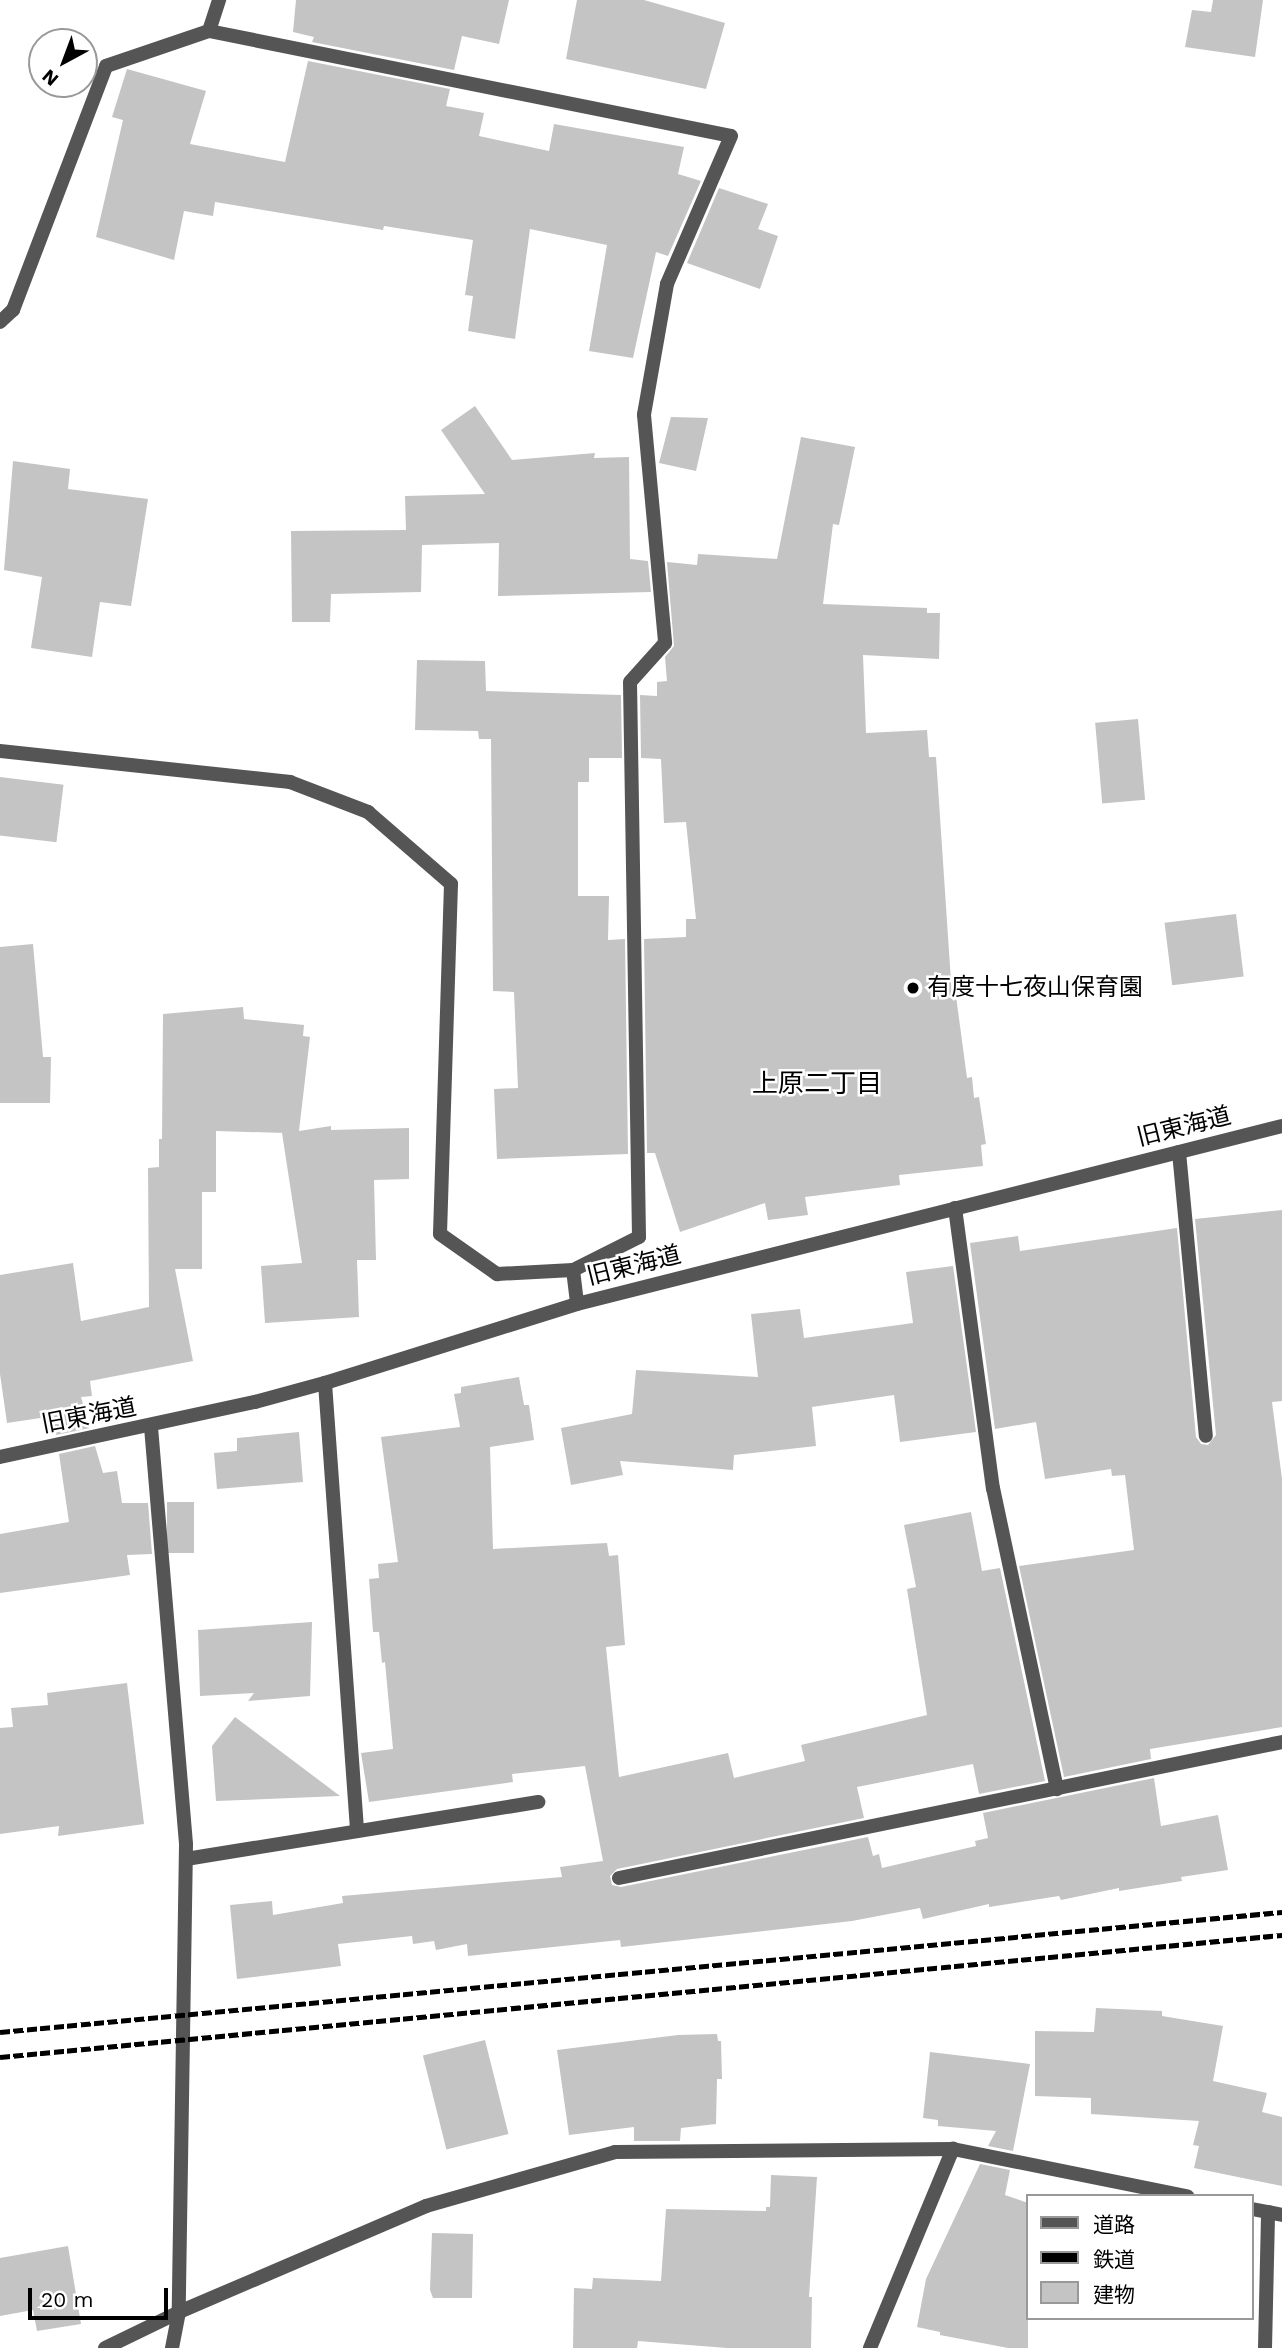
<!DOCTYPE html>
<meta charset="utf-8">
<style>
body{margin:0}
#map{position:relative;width:1282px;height:2348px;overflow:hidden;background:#fff;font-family:"Work Sans","Noto Sans JP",sans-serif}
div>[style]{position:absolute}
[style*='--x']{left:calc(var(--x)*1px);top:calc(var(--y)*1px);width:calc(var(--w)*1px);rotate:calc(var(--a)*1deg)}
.building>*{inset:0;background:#c4c4c4;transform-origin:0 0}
.minor>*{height:14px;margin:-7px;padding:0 7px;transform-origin:7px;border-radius:7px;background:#555}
.tertiary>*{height:14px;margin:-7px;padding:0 7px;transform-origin:7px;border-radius:7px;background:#555}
.rail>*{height:5px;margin-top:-2.5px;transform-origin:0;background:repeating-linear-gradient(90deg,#000 0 10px,transparent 0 13.5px)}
.dots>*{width:19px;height:19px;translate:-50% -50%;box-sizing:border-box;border:4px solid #fff;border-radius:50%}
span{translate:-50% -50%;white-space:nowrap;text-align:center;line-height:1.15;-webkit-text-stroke:5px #fff;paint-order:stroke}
.poi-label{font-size:24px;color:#000}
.left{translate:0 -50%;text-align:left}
.street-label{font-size:24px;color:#000}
.neighbourhood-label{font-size:26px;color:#000}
.legend{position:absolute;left:1026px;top:2194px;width:228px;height:126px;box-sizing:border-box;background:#fff;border:2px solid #999;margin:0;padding:9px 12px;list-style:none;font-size:21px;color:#000}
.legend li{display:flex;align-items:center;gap:14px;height:35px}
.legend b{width:35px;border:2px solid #999}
.north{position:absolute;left:28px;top:28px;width:70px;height:70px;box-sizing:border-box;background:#fff;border:2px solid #999;border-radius:50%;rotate:221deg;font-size:19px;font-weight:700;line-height:28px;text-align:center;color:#000}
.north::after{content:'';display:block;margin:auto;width:24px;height:32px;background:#000;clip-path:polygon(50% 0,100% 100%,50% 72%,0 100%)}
.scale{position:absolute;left:28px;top:2288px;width:140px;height:32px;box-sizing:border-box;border:4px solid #000;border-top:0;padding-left:9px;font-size:21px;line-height:24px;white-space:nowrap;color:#000;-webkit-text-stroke:5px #fff;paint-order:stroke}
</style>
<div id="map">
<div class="building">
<div style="clip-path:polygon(296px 0,509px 0,499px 44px,462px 36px,454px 70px,312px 42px,314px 37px,293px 32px)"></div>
<div style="clip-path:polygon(577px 0,644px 0,725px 23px,706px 89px,566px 59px)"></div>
<div style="clip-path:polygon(1213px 0,1263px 0,1255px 57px,1185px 47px,1192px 10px,1211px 12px)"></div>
<div style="clip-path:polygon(308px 61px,450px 89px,446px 106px,484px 113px,479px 136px,549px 151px,554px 124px,684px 147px,678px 174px,701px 181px,668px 256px,656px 252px,633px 358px,589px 351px,607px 245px,530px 229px,515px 339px,468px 331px,473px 296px,465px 295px,473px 240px,384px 226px,383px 230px,215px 202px,213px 216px,184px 211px,174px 260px,96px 237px,123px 120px,112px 117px,127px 69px,206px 91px,190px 144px,285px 162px)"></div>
<div style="clip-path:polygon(719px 188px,768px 204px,758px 229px,778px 236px,760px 289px,687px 263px)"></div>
<div style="clip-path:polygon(475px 406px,512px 460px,595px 453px,594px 458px,629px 457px,630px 559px,648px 561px,651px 592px,498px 596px,499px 543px,422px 545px,421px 592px,331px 594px,330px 622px,292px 622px,291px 531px,406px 530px,405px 496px,485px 494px,441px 430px)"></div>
<div style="clip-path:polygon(671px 417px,708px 418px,696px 471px,659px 463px)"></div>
<div style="clip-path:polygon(801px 437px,855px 447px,839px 525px,833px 524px,823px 604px,927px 608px,927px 613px,940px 613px,939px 659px,863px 655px,866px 733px,927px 730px,929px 757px,936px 757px,952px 996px,956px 996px,967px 1078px,972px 1077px,974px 1098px,979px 1097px,986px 1144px,981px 1145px,983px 1166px,899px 1175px,900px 1185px,805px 1197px,808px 1215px,768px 1220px,765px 1203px,680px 1232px,655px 1153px,647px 1153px,644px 939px,686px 937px,686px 919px,696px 919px,686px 822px,664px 823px,661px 759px,641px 758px,640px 695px,657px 696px,657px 682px,667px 681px,665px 657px,674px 646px,667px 562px,697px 565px,698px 554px,777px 559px)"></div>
<div style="clip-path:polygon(13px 461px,70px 469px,68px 489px,148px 499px,131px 606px,100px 602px,92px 657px,31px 648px,42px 577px,4px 570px)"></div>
<div style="clip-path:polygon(417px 660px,485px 661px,486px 691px,621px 695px,622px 758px,589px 758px,589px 782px,578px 782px,578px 896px,609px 896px,608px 940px,625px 939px,628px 1154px,497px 1159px,494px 1089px,518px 1088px,514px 992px,493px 991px,491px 739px,479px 739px,478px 731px,415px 730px)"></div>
<div style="left:1138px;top:719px;width:81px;height:43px;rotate:85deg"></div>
<div style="left:0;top:777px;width:64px;height:58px;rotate:7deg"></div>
<div style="left:1236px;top:914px;width:63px;height:72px;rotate:83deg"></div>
<div style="clip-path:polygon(33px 944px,43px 1057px,51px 1057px,50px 1103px,0 1103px,0 947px)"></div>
<div style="clip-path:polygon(243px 1007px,244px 1019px,304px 1025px,303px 1036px,310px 1037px,299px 1131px,331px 1126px,331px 1130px,409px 1128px,409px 1179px,374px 1180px,376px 1260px,357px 1260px,359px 1317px,265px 1323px,261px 1266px,302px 1263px,282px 1133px,286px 1133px,216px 1131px,216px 1192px,202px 1192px,202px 1269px,175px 1269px,193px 1361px,90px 1381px,92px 1396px,81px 1397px,90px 1428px,56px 1435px,54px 1416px,7px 1423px,0 1374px,0 1275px,73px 1263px,81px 1321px,149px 1307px,148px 1168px,159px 1167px,159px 1139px,162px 1139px,163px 1014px)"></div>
<div style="clip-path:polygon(1282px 1210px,1282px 1401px,1272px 1402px,1282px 1479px,1282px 1727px,1150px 1749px,1151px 1759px,1064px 1777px,1019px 1566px,1134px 1550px,1125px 1475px,1112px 1476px,1111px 1469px,1045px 1479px,1036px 1422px,995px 1429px,970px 1243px,1018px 1236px,1020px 1251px,1177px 1228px,1196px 1437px,1201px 1444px,1208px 1445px,1216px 1435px,1195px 1219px)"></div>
<div style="clip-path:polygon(953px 1266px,976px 1432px,900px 1442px,894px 1395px,812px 1407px,816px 1446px,734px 1455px,733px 1470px,620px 1461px,623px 1475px,571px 1485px,561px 1428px,632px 1414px,636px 1370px,758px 1377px,751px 1314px,800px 1309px,804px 1338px,913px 1323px,906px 1272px)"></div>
<div style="clip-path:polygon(519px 1377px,524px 1405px,529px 1405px,534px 1440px,490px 1447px,493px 1549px,607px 1543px,609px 1556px,618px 1555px,625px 1645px,606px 1647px,619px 1777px,728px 1753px,734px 1778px,805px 1761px,801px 1745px,927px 1715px,907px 1589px,916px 1587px,904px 1525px,971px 1512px,982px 1571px,1000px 1568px,1045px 1781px,979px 1794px,973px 1764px,857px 1787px,864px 1818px,617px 1869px,610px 1876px,612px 1885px,621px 1887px,868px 1837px,873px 1856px,879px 1854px,882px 1868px,976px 1846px,975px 1841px,988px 1838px,983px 1813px,1154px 1778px,1161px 1826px,1218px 1815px,1228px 1870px,1181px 1877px,1182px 1881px,1119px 1891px,1119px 1888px,1061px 1900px,1059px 1896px,989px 1907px,989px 1904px,923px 1919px,920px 1908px,852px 1921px,621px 1947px,620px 1940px,468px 1956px,467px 1944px,436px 1950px,434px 1941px,413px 1944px,412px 1936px,338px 1944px,341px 1966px,237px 1979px,230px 1905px,272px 1901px,273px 1915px,343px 1903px,342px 1896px,562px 1877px,560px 1867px,603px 1861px,585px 1766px,512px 1774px,513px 1782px,369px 1802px,361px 1753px,393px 1749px,385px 1662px,382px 1663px,379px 1632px,373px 1632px,369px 1579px,379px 1578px,378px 1564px,398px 1562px,381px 1437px,460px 1427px,454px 1394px,461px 1393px,461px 1387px)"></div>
<div style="clip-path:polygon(299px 1432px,303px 1482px,217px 1489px,214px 1453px,237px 1451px,237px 1438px)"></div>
<div style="clip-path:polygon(95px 1446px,103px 1473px,117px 1471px,122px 1503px,148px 1503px,152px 1554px,127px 1555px,130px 1575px,0 1593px,0 1534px,69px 1522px,59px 1454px)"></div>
<div style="left:167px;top:1502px;width:27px;height:51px"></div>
<div style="clip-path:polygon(312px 1622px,310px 1696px,248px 1701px,254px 1693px,200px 1696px,198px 1630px)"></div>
<div style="clip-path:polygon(127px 1683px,144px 1824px,58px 1836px,59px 1826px,0 1834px,0 1728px,13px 1727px,11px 1708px,48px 1705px,47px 1693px)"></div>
<div style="clip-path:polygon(235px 1717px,340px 1796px,216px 1801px,212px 1746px)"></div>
<div style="clip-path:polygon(1096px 2008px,1162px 2011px,1162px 2016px,1223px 2026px,1213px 2081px,1267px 2093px,1262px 2112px,1282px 2117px,1282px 2186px,1194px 2168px,1199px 2146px,1193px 2145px,1199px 2121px,1091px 2114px,1091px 2098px,1035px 2096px,1035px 2031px,1094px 2032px)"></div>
<div style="clip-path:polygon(717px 2034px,718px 2041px,721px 2041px,722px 2079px,717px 2079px,716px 2124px,681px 2128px,680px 2141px,634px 2141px,634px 2127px,569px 2135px,557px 2050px,678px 2035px)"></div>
<div style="left:485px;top:2040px;width:97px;height:64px;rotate:76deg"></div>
<div style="clip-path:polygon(930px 2052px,1030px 2064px,1013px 2151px,988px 2146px,996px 2131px,938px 2126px,938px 2120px,923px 2118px)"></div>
<div style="clip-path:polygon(980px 2164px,1010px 2170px,1005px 2195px,1028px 2203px,1028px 2348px,1008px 2348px,940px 2335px,940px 2332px,917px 2327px,926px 2279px)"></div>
<div style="clip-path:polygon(771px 2175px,817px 2177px,809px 2297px,812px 2297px,811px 2348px,727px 2348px,638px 2341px,637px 2348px,573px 2348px,574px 2288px,592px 2289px,593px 2278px,661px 2281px,666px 2209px,766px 2211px,766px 2207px,770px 2207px)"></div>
<div style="clip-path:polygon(432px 2233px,473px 2234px,472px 2298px,433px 2298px,430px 2290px)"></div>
<div style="clip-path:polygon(68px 2246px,81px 2324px,37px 2331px,33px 2310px,0 2316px,0 2258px)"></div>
</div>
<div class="minor">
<div style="--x:209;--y:31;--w:532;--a:11.37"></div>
<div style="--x:731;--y:136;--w:161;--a:113.4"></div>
<div style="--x:667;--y:284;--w:133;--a:100"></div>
<div style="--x:644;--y:415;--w:229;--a:84.7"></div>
<div style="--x:665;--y:643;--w:52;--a:131.9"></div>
<div style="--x:630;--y:682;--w:555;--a:89.07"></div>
<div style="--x:639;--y:1237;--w:74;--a:153.4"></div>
<div style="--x:573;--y:1270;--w:34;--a:83"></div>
<div style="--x:0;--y:322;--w:18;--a:-43"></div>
<div style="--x:13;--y:310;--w:261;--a:-69.1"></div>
<div style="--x:106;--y:66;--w:109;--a:-18.8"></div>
<div style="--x:209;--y:31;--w:33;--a:-72"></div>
<div style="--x:0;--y:751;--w:292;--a:6.1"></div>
<div style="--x:290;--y:782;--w:84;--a:21"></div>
<div style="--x:368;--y:812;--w:110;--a:40.9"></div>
<div style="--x:451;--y:884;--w:350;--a:91.8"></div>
<div style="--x:440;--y:1234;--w:70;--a:35.1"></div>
<div style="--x:497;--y:1274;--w:76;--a:-3"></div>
<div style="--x:1179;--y:1152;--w:285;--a:84.6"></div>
<div style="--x:955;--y:1208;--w:283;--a:82.3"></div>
<div style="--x:993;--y:1488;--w:308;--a:78"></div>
<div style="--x:325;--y:1383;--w:449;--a:85.9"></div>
<div style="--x:151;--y:1427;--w:419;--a:85.2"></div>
<div style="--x:186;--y:1845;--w:467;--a:90.9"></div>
<div style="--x:179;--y:2312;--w:37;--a:101"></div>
<div style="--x:186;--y:1859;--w:357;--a:-9.2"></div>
<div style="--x:619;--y:1878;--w:677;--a:-11.59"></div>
<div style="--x:1252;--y:2209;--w:31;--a:11"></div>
<div style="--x:105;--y:2348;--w:82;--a:-25.9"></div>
<div style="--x:179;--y:2312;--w:269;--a:-23.2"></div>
<div style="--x:426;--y:2206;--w:197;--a:-15.9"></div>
<div style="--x:615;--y:2152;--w:338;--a:-0.5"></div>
<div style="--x:953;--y:2149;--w:239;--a:11.4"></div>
<div style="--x:870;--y:2348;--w:216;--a:-67.4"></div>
<div style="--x:1265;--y:2348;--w:136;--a:-88.7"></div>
</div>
<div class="tertiary">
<div style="--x:0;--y:1457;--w:261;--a:-12.2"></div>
<div style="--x:255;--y:1402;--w:73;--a:-15.2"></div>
<div style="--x:325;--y:1383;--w:264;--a:-17.4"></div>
<div style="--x:577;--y:1304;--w:727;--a:-14.17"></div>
</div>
<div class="rail">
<div style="--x:0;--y:2032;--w:1288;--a:-5.35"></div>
<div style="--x:0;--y:2057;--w:1288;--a:-5.44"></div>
</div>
<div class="dots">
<div style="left:913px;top:988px;background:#000"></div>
</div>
<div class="poi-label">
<span class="left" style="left:927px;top:988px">有度十七夜山保育園</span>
</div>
<div class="street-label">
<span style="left:1184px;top:1127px;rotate:-14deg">旧東海道</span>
<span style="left:634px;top:1266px;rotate:-14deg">旧東海道</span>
<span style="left:89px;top:1416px;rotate:-11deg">旧東海道</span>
</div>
<div class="neighbourhood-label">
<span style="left:817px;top:1084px">上原二丁目</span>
</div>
<ul class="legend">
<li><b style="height:9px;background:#555"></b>道路</li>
<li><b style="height:9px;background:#000"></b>鉄道</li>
<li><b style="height:19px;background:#c4c4c4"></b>建物</li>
</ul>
<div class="north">N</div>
<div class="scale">20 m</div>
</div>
